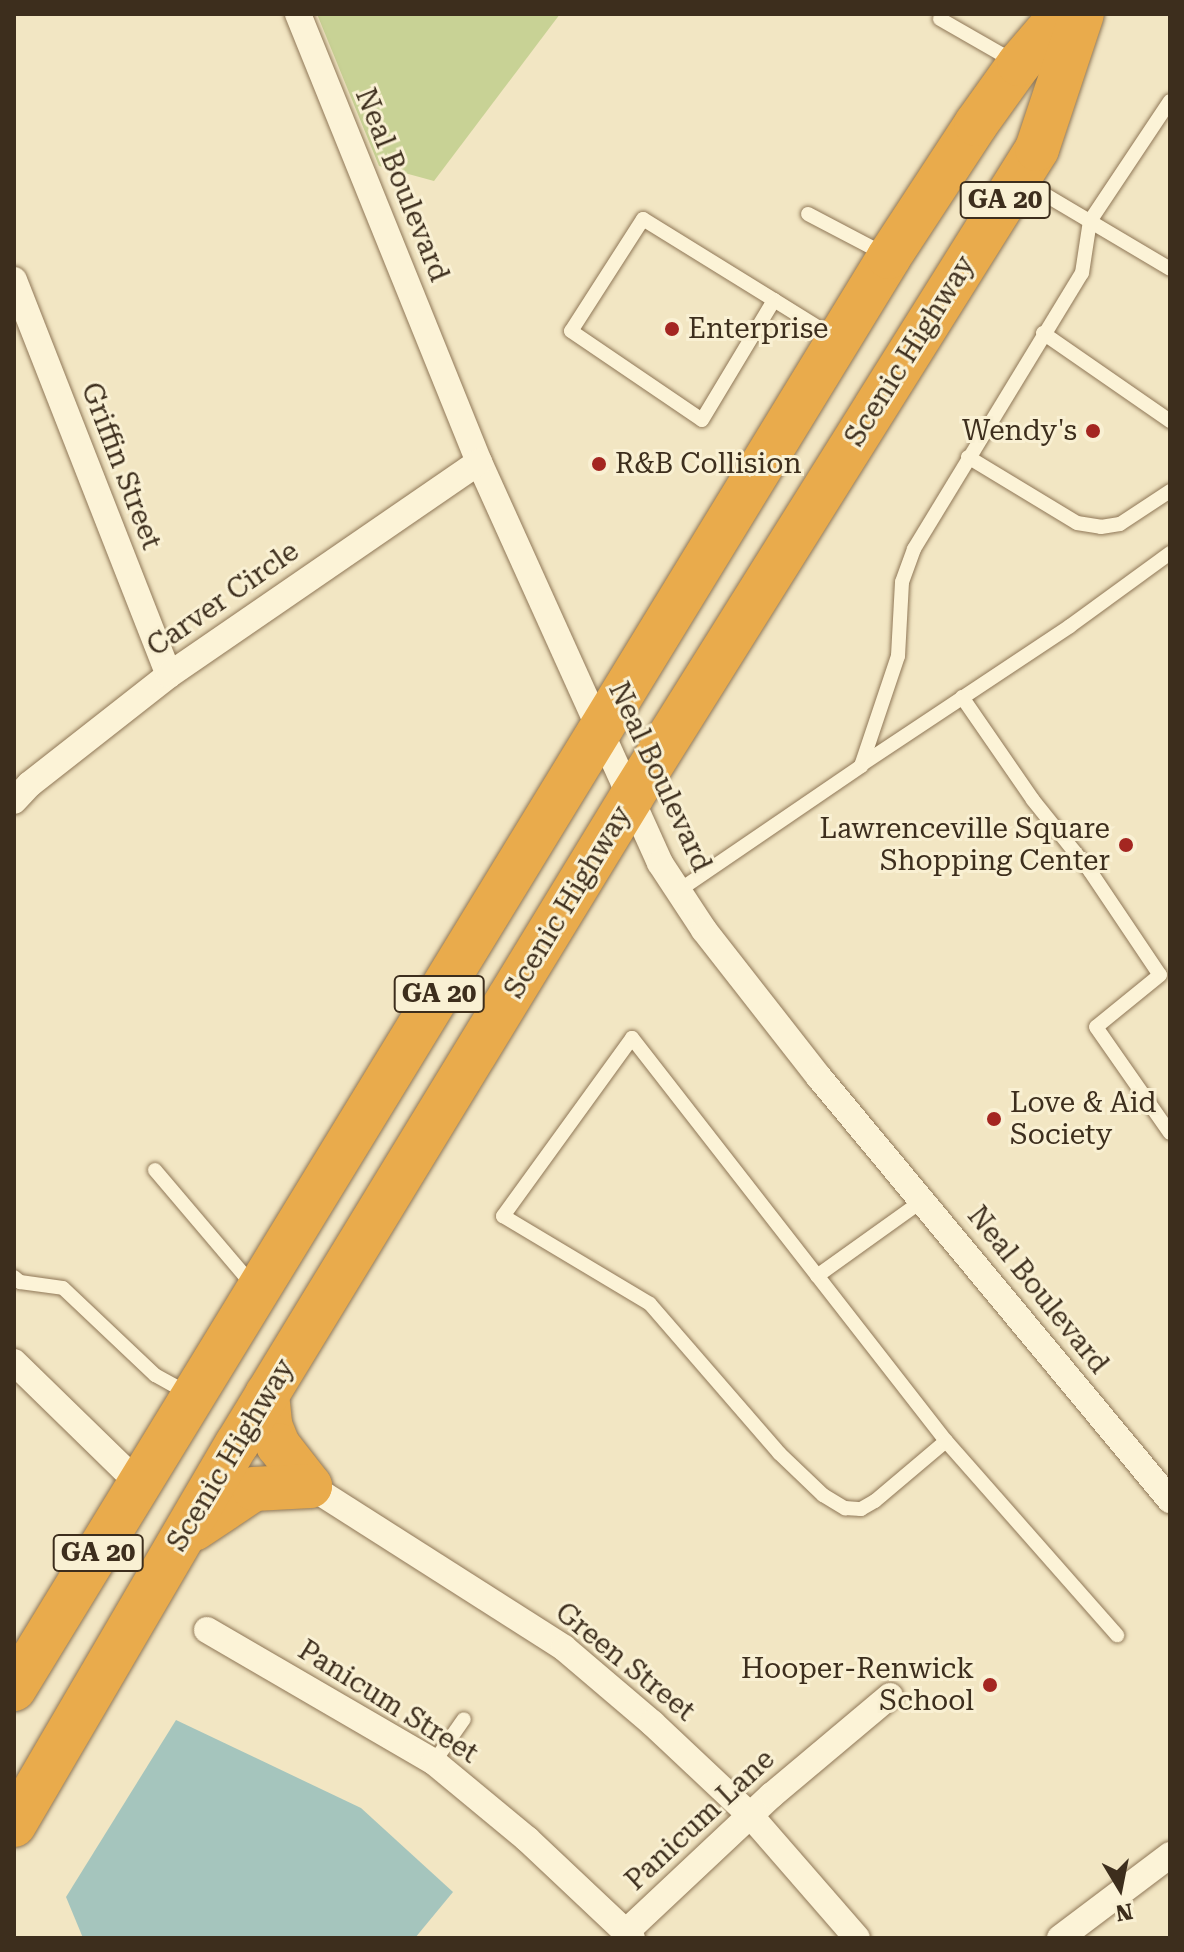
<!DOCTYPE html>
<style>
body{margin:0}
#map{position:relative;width:1184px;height:1952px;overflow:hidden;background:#f2e6c3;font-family:"Roboto Serif",serif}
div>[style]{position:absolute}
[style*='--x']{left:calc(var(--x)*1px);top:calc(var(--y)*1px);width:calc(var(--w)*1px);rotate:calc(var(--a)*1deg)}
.green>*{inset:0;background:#c8d295}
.water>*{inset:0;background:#a5c5bd}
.roads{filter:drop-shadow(0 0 2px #8f7757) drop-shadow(0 0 2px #8f7757)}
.lane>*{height:14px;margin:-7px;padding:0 7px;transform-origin:7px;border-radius:7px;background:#fcf3d7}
.street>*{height:26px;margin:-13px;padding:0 13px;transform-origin:13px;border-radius:13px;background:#fcf3d7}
.highway>*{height:44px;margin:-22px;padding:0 22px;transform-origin:22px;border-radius:22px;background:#e9ab4c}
.dots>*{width:22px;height:22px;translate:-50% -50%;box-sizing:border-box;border:4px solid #f9f0d3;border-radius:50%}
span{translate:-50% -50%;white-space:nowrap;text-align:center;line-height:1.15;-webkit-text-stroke:6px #f9f0d3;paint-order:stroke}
.shield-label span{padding:2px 6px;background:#f9f0d3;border:2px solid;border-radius:6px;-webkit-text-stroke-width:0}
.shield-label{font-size:26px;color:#3d2e1d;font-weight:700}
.street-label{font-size:28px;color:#3d2e1d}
.poi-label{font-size:28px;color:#3d2e1d}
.left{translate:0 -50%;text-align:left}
.right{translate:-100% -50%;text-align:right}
.frame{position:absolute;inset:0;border:16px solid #3d2e1d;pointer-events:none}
.north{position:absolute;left:1080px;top:1848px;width:80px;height:80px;-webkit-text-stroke:6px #f9f0d3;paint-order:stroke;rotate:170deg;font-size:22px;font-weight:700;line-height:32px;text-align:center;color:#3d2e1d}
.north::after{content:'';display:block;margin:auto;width:28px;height:36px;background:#3d2e1d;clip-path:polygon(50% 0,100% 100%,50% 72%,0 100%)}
</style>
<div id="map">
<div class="green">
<div style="clip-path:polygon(317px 14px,560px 14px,434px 181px,379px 166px)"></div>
</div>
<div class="water">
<div style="clip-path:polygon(176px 1720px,361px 1808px,453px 1892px,415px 1938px,83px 1938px,66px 1897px)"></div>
</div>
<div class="roads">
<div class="lane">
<div style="--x:940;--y:19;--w:86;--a:29.8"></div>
<div style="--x:1022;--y:181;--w:172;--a:30.7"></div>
<div style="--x:808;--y:214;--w:88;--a:27.7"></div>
<div style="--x:774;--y:300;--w:154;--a:-148.3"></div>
<div style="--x:643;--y:219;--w:133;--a:122.7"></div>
<div style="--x:571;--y:331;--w:158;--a:34.2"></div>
<div style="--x:702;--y:420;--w:140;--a:-59"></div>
<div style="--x:774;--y:300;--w:72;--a:31.9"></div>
<div style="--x:1043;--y:333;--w:155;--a:34.7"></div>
<div style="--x:968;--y:457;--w:127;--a:31.2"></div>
<div style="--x:1077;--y:523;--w:24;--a:9"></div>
<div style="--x:1101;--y:527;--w:19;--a:-9"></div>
<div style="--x:1120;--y:524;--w:60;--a:-33.4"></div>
<div style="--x:962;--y:697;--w:125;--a:55.4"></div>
<div style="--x:1033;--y:800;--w:91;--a:51.2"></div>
<div style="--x:1090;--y:871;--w:125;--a:56.1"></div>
<div style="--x:1160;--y:975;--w:82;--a:140.9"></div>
<div style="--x:1096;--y:1027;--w:129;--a:55.1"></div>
<div style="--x:861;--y:765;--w:251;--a:-33.6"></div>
<div style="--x:1070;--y:626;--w:124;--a:-36.1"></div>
<div style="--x:678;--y:891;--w:222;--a:-34.3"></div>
<div style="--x:861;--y:766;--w:116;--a:-71.4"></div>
<div style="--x:898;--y:656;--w:74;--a:-86.9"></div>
<div style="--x:902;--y:582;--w:35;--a:-70"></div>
<div style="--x:914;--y:549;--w:323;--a:-58.7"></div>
<div style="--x:1082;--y:273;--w:53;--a:-81.3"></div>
<div style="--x:1090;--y:221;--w:144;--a:-56.3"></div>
<div style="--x:155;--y:1170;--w:155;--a:49.7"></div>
<div style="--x:817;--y:1276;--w:130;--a:-35.6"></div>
<div style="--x:14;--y:1277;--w:8;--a:40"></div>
<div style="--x:20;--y:1282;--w:43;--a:7.9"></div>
<div style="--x:63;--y:1288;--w:127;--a:43.4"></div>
<div style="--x:155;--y:1375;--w:39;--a:29"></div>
<div style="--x:946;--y:1441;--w:511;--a:-127.92"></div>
<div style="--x:632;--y:1038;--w:220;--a:125.9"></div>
<div style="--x:503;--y:1216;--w:171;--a:30.9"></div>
<div style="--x:650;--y:1304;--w:197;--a:49.1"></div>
<div style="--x:779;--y:1453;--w:61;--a:43.7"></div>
<div style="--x:823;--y:1495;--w:26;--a:31"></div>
<div style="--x:845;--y:1508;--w:16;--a:4"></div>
<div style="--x:861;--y:1509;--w:16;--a:-30"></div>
<div style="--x:875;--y:1501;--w:93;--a:-40.2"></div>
<div style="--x:946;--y:1441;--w:259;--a:48.6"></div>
<div style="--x:434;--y:1762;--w:52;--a:-55.1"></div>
</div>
<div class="street">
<div style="--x:298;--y:14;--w:483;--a:68"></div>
<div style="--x:479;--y:462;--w:440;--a:65.7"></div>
<div style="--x:660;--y:863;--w:80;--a:56.7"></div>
<div style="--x:704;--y:930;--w:187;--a:52"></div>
<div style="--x:819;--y:1077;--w:550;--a:50.31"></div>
<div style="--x:14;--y:280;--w:424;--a:68.6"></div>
<div style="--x:14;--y:801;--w:23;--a:-47"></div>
<div style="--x:30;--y:784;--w:177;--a:-38.1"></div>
<div style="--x:169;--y:675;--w:376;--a:-34.5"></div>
<div style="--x:14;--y:1362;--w:176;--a:44.3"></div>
<div style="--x:310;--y:1486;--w:301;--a:32.5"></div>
<div style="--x:564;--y:1648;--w:116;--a:40.4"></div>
<div style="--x:652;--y:1723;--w:134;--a:43.2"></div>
<div style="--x:750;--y:1815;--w:163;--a:49"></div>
<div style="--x:207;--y:1630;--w:263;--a:30.2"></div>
<div style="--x:434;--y:1762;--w:121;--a:39.6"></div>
<div style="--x:527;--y:1839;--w:144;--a:43.3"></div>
<div style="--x:627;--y:1931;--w:199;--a:-43.2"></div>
<div style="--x:772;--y:1795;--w:154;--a:-40"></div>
<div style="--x:1060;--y:1938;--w:138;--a:-37"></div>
</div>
<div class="highway">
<div style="--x:267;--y:1394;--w:31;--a:84"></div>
<div style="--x:270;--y:1425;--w:22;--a:68"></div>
<div style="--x:278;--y:1445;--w:52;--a:52"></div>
<div style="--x:194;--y:1529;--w:72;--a:-33.7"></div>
<div style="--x:254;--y:1489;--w:56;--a:-3.1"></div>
<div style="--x:14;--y:1689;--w:1678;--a:-58.57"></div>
<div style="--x:889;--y:257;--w:159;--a:-56.8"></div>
<div style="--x:976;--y:124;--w:74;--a:-54.4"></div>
<div style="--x:1019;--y:64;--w:66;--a:-49.3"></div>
<div style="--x:14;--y:1825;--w:441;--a:-59.7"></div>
<div style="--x:237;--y:1444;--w:759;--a:-58.63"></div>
<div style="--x:632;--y:796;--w:763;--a:-57.95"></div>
<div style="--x:1037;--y:149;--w:142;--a:-71.6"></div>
</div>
</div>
<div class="dots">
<div style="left:672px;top:329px;background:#a42621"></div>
<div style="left:1093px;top:431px;background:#a42621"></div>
<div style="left:599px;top:464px;background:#a42621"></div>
<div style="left:1126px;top:845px;background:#a42621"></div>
<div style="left:994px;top:1119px;background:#a42621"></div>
<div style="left:990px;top:1685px;background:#a42621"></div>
</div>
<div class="shield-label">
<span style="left:1005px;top:200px">GA 20</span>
<span style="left:439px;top:994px">GA 20</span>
<span style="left:98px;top:1553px">GA 20</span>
</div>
<div class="street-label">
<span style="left:402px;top:185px;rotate:68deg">Neal Boulevard</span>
<span style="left:910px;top:351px;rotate:-58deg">Scenic Highway</span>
<span style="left:121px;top:466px;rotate:69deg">Griffin Street</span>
<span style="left:223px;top:599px;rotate:-35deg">Carver Circle</span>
<span style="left:660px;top:777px;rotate:65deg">Neal Boulevard</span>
<span style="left:568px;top:902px;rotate:-59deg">Scenic Highway</span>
<span style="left:1038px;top:1290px;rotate:51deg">Neal Boulevard</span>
<span style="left:231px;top:1455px;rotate:-59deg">Scenic Highway</span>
<span style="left:625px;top:1662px;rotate:39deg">Green Street</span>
<span style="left:388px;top:1702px;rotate:32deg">Panicum Street</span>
<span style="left:700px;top:1820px;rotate:-43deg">Panicum Lane</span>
</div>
<div class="poi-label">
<span class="left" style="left:688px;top:329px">Enterprise</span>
<span class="right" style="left:1077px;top:431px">Wendy's</span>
<span class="left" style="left:615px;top:464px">R&amp;B Collision</span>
<span class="right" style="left:1110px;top:845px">Lawrenceville Square<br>Shopping Center</span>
<span class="left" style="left:1010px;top:1119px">Love &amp; Aid<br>Society</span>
<span class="right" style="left:974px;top:1685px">Hooper-Renwick<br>School</span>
</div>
<div class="frame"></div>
<div class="north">N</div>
</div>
